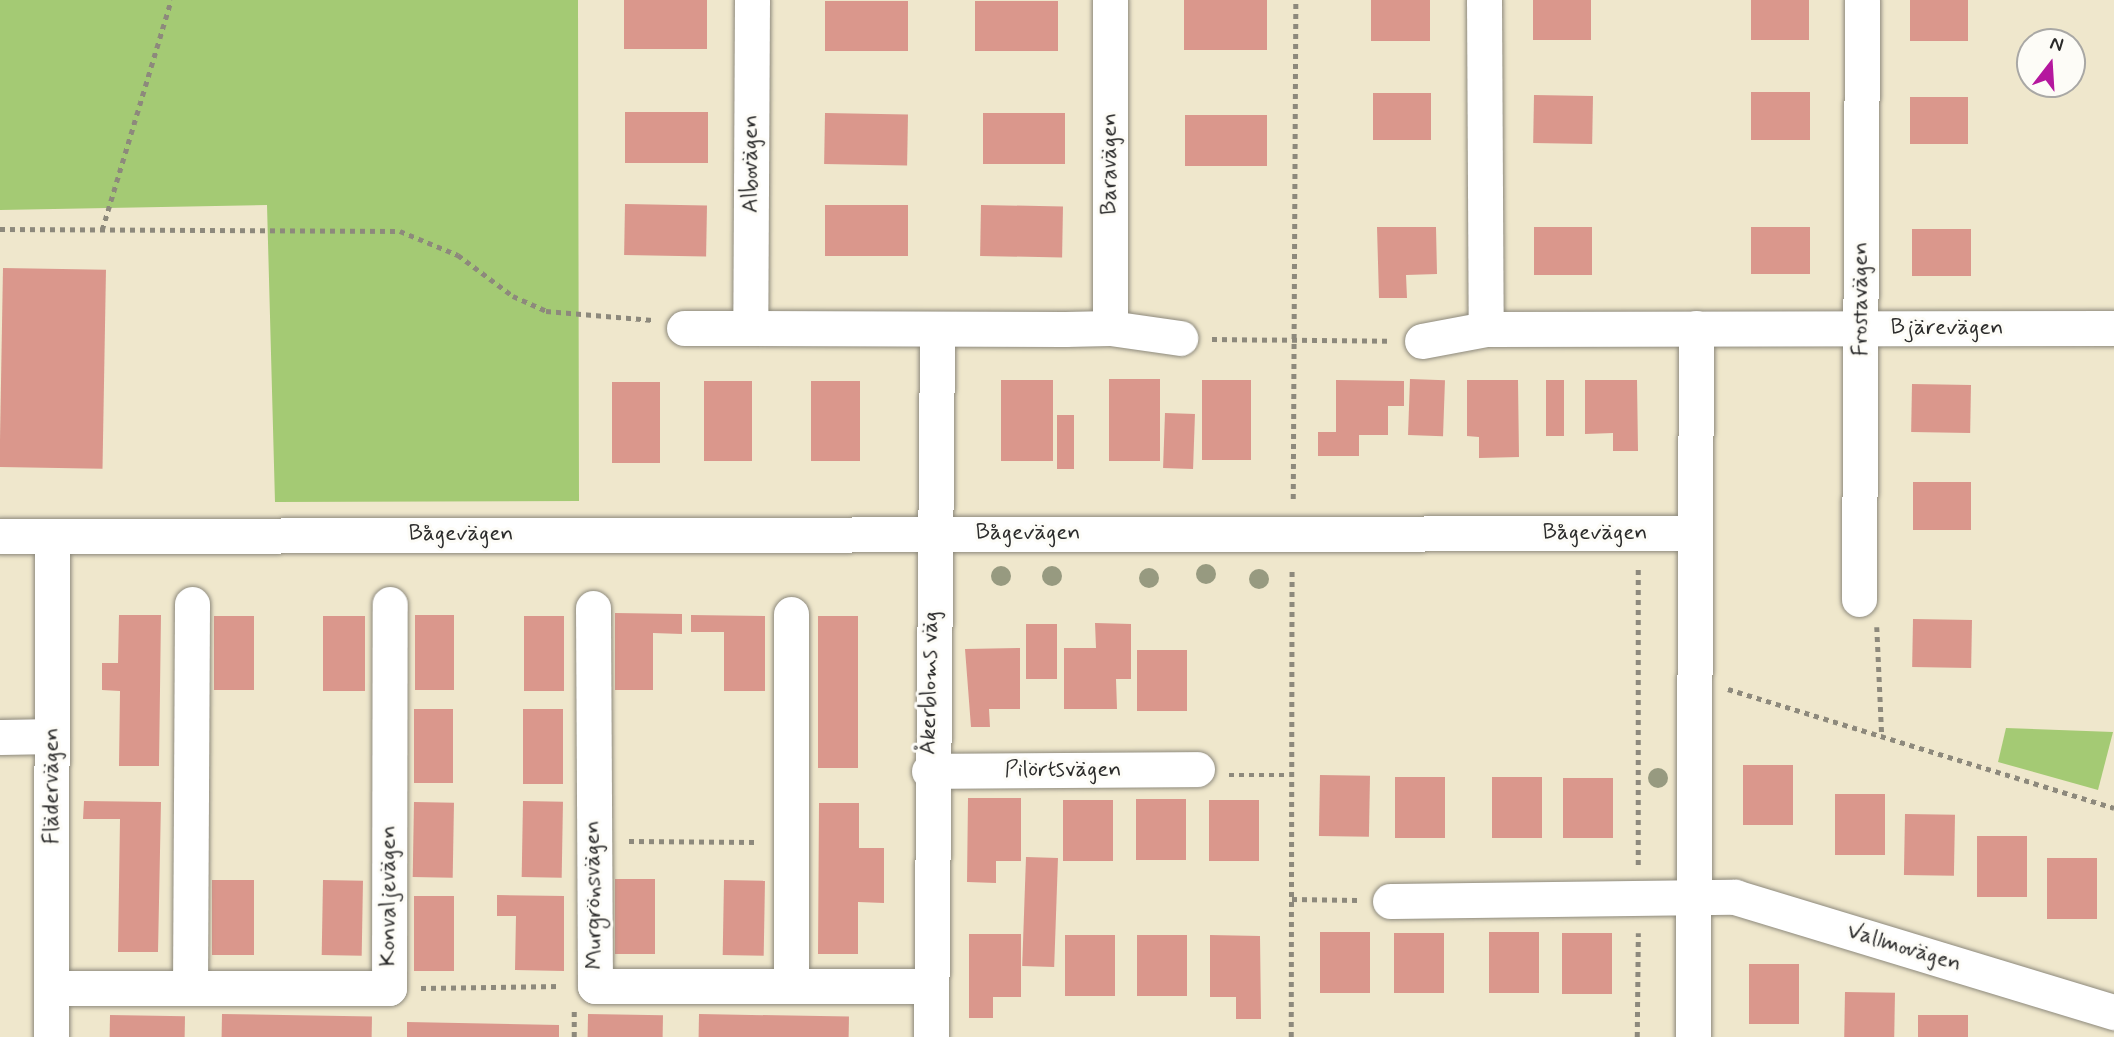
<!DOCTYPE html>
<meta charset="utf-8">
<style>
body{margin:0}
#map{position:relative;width:2114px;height:1037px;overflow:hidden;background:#efe7cc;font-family:Mynerve,sans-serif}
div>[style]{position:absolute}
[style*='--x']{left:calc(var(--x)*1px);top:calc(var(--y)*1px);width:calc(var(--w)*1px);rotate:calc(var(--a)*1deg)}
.green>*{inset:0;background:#a4ca74}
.building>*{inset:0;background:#da978c;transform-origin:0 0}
.path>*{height:4.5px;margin-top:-2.25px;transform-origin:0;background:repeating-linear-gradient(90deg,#8d897c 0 5px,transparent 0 10px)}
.roads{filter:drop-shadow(0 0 2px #8d897c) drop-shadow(0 0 2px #8d897c)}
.street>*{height:35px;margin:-17.5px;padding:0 17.5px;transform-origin:17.5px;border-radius:17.5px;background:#fff}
.trees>*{width:20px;height:20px;margin:-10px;border-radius:50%;background:#979a80}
span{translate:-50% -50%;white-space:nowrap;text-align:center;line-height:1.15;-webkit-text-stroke:6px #fdfcf7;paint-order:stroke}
.street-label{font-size:23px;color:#2b2b2b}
.north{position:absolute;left:2016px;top:28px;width:70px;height:70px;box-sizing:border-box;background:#fdfcf7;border:2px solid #a9a8a5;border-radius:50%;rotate:17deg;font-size:19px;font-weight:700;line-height:28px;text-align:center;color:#2b2b2b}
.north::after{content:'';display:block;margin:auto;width:24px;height:32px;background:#b5179e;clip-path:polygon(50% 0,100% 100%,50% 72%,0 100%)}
</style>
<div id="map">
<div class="green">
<div style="clip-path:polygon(0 0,578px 0,579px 501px,275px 502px,267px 205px,0 210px)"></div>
<div style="clip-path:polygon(2006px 728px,2113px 732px,2098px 790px,1998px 762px)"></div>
</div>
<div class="building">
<div style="left:624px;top:0;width:83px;height:49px"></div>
<div style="left:1184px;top:0;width:83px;height:50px"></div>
<div style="left:1371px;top:0;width:59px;height:41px"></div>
<div style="left:1533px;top:0;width:58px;height:40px"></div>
<div style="left:1751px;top:0;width:58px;height:40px"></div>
<div style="left:1910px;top:0;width:58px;height:41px"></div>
<div style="left:825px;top:1px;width:83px;height:50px"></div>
<div style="left:975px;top:1px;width:83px;height:50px"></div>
<div style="left:1751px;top:92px;width:59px;height:48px"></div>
<div style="left:1373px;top:93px;width:58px;height:47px"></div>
<div style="left:1534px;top:95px;width:59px;height:48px;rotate:1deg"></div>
<div style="left:1910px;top:97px;width:58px;height:47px"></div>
<div style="left:625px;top:112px;width:83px;height:51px"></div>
<div style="left:825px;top:113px;width:83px;height:51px;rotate:1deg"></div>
<div style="left:983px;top:113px;width:82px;height:51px"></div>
<div style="left:1185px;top:115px;width:82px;height:51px"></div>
<div style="left:625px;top:204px;width:82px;height:51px;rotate:1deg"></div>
<div style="left:825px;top:205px;width:83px;height:51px"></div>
<div style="left:981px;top:205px;width:82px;height:51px;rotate:1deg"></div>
<div style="clip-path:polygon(1377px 227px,1436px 227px,1437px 274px,1406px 275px,1407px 298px,1379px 298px)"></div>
<div style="left:1534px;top:227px;width:58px;height:48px"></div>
<div style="left:1751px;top:227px;width:59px;height:47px"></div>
<div style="left:1912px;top:229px;width:59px;height:47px"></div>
<div style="left:3px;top:268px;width:103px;height:199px;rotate:1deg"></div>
<div style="left:1109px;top:379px;width:51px;height:82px"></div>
<div style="left:1410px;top:379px;width:35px;height:56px;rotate:2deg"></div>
<div style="left:1001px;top:380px;width:52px;height:81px"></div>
<div style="left:1202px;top:380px;width:49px;height:80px"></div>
<div style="clip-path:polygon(1336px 380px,1404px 381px,1404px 406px,1388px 406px,1388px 435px,1359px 435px,1359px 456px,1318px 456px,1318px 432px,1336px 432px)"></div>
<div style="clip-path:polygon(1467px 380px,1518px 380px,1519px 457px,1479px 458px,1479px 437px,1467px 436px)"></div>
<div style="left:1546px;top:380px;width:18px;height:56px"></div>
<div style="clip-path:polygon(1585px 380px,1637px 380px,1638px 451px,1613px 451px,1613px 433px,1585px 434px)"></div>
<div style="left:704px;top:381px;width:48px;height:80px"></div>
<div style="left:811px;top:381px;width:49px;height:80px"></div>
<div style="left:612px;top:382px;width:48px;height:81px"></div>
<div style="left:1912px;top:384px;width:59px;height:48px;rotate:1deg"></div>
<div style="left:1165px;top:413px;width:30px;height:55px;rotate:2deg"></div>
<div style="left:1057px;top:415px;width:17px;height:54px"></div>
<div style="left:1913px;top:482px;width:58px;height:48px"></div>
<div style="clip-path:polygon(615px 613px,682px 614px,682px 634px,653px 633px,653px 690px,615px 690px)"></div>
<div style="clip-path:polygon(119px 615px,161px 615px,159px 766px,119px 766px,120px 691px,102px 690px,102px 663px,118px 663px)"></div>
<div style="left:415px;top:615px;width:39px;height:75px"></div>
<div style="clip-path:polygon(691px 615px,765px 616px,765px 691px,724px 691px,724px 632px,691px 632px)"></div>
<div style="left:214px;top:616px;width:40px;height:74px"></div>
<div style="left:323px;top:616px;width:42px;height:75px"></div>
<div style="left:524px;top:616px;width:40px;height:75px"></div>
<div style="left:818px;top:616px;width:40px;height:152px"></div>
<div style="left:1913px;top:619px;width:59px;height:48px;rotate:1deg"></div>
<div style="clip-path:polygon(1095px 623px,1131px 624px,1131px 679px,1116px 679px,1117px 709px,1064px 709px,1064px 648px,1096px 648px)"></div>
<div style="left:1026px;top:624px;width:31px;height:55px"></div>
<div style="clip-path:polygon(1020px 648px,1020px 709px,989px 709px,990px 727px,971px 727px,965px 649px)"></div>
<div style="left:1137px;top:650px;width:50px;height:61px"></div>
<div style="left:414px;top:709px;width:39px;height:74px"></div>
<div style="left:523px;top:709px;width:40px;height:75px"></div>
<div style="left:1743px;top:765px;width:50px;height:60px"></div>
<div style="left:1320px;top:775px;width:50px;height:61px;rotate:1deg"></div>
<div style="left:1395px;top:777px;width:50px;height:61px"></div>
<div style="left:1492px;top:777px;width:50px;height:61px"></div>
<div style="left:1563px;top:778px;width:50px;height:60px"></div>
<div style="left:1835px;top:794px;width:50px;height:61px"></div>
<div style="clip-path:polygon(968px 798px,1021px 798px,1021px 861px,996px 861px,996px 883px,967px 882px)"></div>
<div style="left:1136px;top:799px;width:50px;height:61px"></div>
<div style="left:1063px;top:800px;width:50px;height:61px"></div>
<div style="left:1209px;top:800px;width:50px;height:61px"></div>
<div style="clip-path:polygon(84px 801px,161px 802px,158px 952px,118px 952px,120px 819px,83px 819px)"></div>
<div style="left:523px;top:801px;width:40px;height:76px;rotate:1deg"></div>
<div style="left:414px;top:802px;width:40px;height:75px;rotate:1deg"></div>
<div style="clip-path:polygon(819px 803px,859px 803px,859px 848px,884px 848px,884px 903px,858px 902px,858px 954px,818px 954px)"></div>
<div style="left:1905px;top:814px;width:50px;height:61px;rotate:1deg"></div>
<div style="left:1977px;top:836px;width:50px;height:61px"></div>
<div style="left:1026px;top:857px;width:32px;height:109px;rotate:2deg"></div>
<div style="left:2047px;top:858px;width:50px;height:61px"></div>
<div style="left:615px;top:879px;width:40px;height:75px"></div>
<div style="left:212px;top:880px;width:42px;height:75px"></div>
<div style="left:323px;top:880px;width:40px;height:75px;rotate:1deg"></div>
<div style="left:724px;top:880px;width:41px;height:75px;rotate:1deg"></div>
<div style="clip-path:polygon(497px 895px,564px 896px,564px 971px,515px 970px,516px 916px,497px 916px)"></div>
<div style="left:414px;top:896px;width:40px;height:75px"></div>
<div style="left:1320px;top:932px;width:50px;height:61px"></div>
<div style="left:1489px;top:932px;width:50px;height:61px"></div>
<div style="left:1394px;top:933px;width:50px;height:60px"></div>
<div style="left:1562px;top:933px;width:50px;height:61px"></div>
<div style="clip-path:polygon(969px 934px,1021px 934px,1021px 997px,993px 997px,993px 1018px,969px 1018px)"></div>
<div style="left:1065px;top:935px;width:50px;height:61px"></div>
<div style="left:1137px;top:935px;width:50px;height:61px"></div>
<div style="clip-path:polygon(1210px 935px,1260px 936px,1261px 1019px,1236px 1019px,1236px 997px,1210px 997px)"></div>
<div style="left:1749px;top:964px;width:50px;height:60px"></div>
<div style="left:1845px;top:992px;width:50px;height:45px;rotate:1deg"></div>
<div style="left:222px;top:1014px;width:150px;height:23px;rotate:1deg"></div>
<div style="left:588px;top:1014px;width:75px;height:23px;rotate:1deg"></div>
<div style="left:699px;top:1014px;width:150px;height:23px;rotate:1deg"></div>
<div style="left:110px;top:1015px;width:75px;height:22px;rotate:1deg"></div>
<div style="left:1918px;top:1015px;width:50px;height:22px"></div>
<div style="clip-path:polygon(407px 1022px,559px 1025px,559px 1037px,407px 1037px)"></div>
</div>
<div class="path">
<div style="--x:0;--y:229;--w:400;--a:0.3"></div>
<div style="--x:400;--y:231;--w:63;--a:22.5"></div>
<div style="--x:458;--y:255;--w:69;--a:36.7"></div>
<div style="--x:513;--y:296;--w:36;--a:24"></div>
<div style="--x:546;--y:311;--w:107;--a:4.8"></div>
<div style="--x:102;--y:230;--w:240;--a:-73.3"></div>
<div style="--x:1212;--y:339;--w:177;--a:0.6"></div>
<div style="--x:1293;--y:499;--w:499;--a:-89.7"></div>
<div style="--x:1877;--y:627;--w:110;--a:87.4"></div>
<div style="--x:1728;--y:689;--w:404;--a:17.1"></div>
<div style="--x:1229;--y:775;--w:59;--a:0"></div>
<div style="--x:629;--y:841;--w:128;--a:0.4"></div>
<div style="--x:1638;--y:865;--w:300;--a:-90"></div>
<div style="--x:1292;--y:899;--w:66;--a:0.9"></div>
<div style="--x:421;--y:988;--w:139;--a:-0.8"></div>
<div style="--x:574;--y:1037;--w:26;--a:-90"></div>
<div style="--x:1291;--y:1037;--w:469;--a:-89.9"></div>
<div style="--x:1637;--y:1037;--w:104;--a:-89.4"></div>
</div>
<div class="roads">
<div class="street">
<div style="--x:752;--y:0;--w:328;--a:90.3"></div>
<div style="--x:750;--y:328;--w:315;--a:0.2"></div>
<div style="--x:1065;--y:329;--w:45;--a:-1.3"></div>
<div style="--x:1110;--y:328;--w:328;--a:-90"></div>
<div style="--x:1484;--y:0;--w:329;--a:89.7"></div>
<div style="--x:684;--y:328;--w:66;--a:0"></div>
<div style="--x:1110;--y:328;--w:71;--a:8.1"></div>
<div style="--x:1422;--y:341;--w:65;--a:-10.6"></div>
<div style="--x:1486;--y:329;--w:628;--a:-0.09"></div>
<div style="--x:0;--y:536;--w:1693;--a:-0.1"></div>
<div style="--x:1859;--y:599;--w:599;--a:-89.71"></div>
<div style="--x:593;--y:608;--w:378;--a:89.7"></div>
<div style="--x:595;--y:986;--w:336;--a:0"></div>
<div style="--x:791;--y:614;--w:372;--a:90"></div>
<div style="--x:0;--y:737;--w:52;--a:-1.1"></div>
<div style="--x:929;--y:771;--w:268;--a:-0.4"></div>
<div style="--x:1390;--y:901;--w:345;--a:-0.7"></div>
<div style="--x:1735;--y:897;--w:396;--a:16.9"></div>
<div style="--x:190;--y:987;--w:383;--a:-89.7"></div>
<div style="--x:51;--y:988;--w:338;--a:0"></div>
<div style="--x:389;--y:988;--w:384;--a:-89.9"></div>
<div style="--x:51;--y:1037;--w:501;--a:-89.89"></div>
<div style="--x:931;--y:1037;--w:708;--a:-89.51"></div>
<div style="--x:1693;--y:1037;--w:709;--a:-89.76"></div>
</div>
</div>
<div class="trees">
<div style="left:1206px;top:574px"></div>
<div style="left:1001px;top:576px"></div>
<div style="left:1052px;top:576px"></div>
<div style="left:1149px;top:578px"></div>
<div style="left:1259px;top:579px"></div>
<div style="left:1658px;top:778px"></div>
</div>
<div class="street-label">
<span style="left:751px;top:164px;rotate:-90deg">Albovägen</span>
<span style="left:1110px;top:164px;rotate:-90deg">Baravägen</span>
<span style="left:1861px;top:299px;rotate:-90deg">Frostavägen</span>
<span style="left:1947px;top:328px">Bjärevägen</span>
<span style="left:1028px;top:533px">Bågevägen</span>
<span style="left:1595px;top:533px">Bågevägen</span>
<span style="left:461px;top:534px">Bågevägen</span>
<span style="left:930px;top:683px;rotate:-89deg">Åkerbloms väg</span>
<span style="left:1063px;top:770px">Pilörtsvägen</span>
<span style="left:52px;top:786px;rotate:-90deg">Flädervägen</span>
<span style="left:594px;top:895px;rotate:-91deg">Murgrönsvägen</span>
<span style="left:389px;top:896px;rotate:-90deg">Konvaljevägen</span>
<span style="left:1904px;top:948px;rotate:17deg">Vallmovägen</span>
</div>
<div class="north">N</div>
</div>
